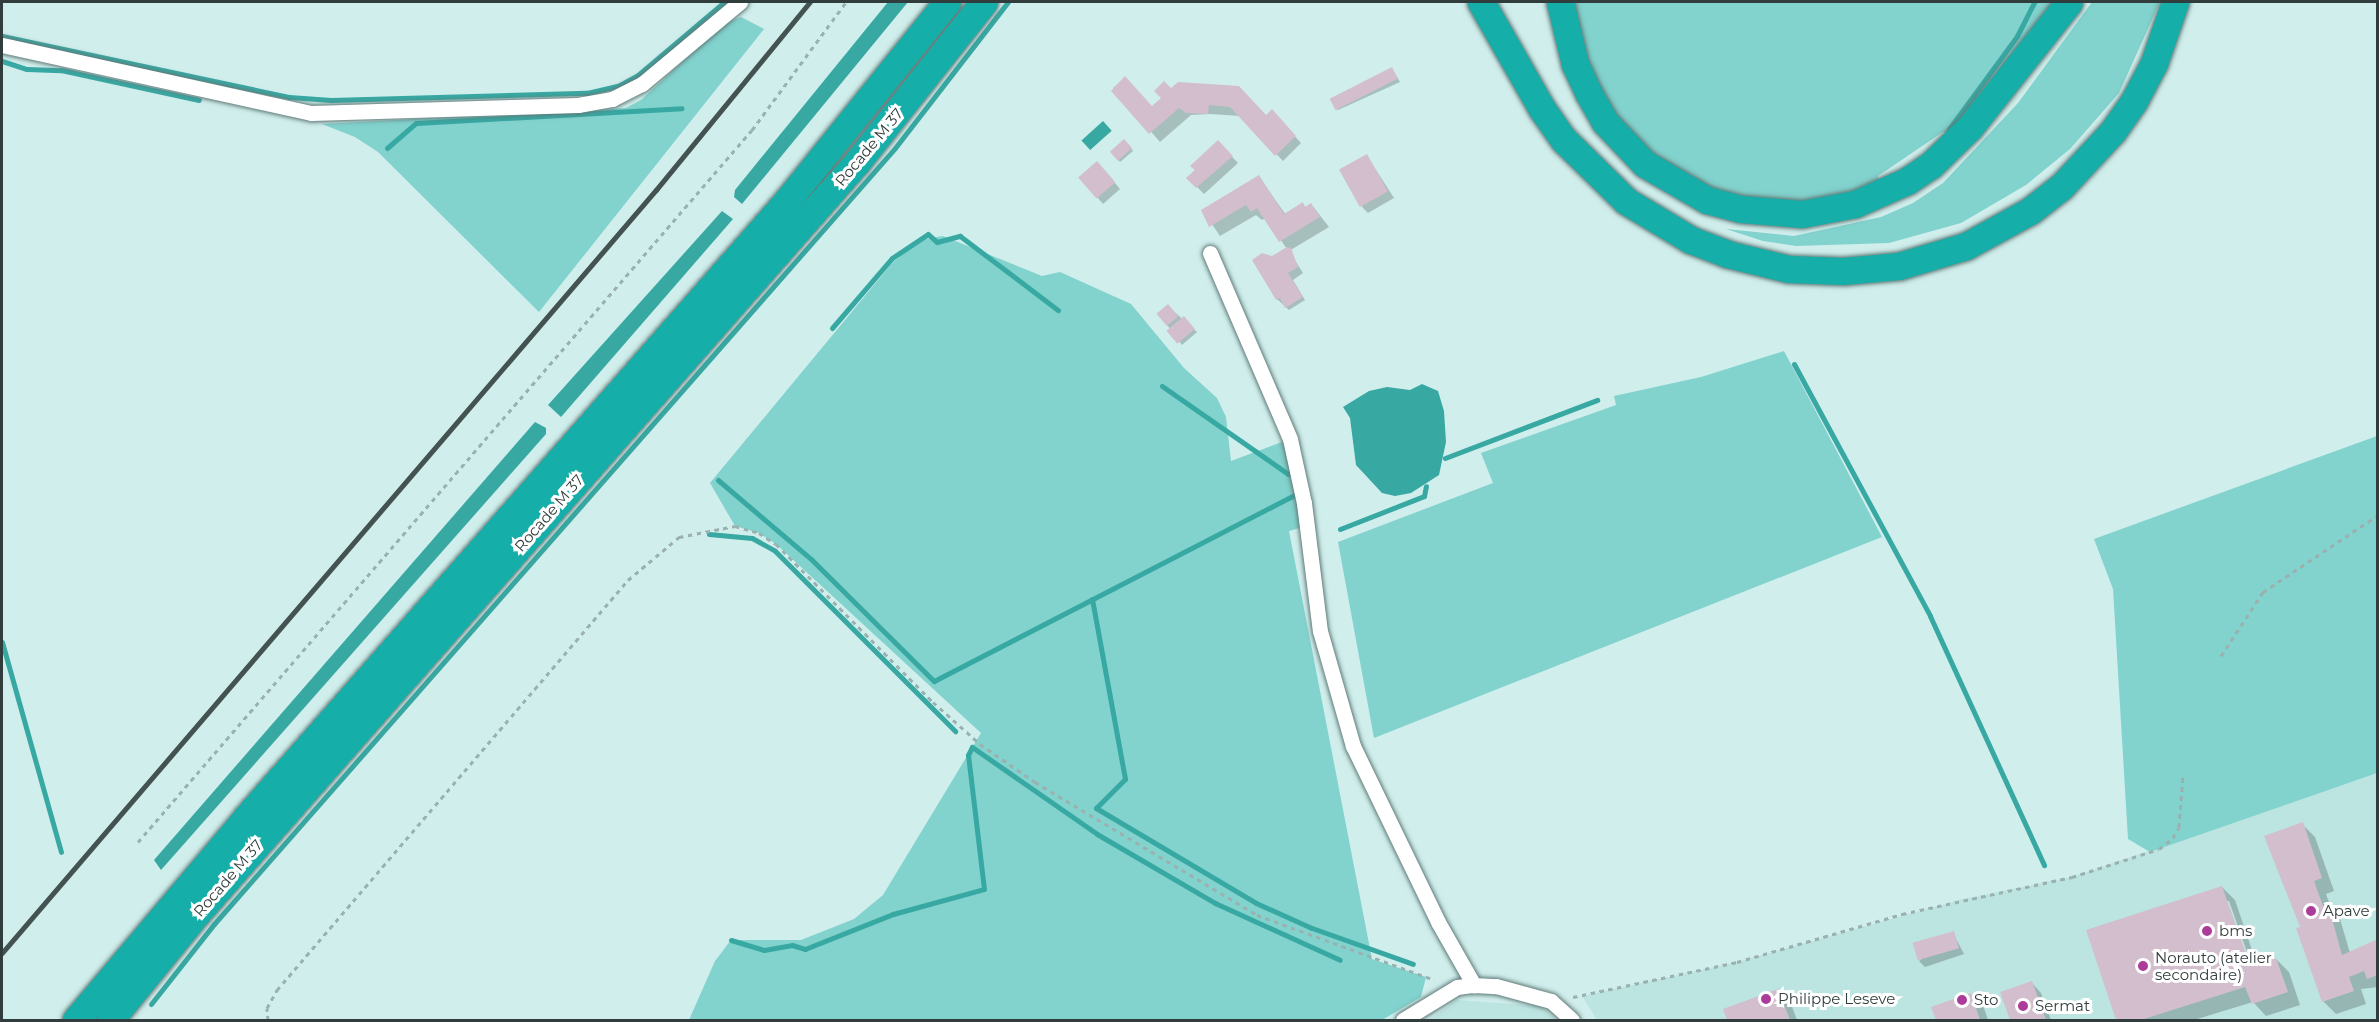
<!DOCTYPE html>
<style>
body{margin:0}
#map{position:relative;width:2379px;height:1022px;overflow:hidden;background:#d0eeec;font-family:Montserrat,sans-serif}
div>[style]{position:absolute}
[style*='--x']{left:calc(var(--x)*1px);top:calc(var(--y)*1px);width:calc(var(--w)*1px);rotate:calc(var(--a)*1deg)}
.built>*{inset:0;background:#bce4e1}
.green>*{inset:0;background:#82d2cd}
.water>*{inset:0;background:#38a8a3;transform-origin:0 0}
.shadow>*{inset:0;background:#0003}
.stream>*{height:5px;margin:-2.5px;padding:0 2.5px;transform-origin:2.5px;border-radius:2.5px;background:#38a8a3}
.building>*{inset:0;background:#d3bece;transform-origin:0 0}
.path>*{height:3px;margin-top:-1.5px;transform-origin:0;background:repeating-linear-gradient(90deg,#9ab1b0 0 4.5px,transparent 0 9px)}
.roads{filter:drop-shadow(0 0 2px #607b79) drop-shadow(0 0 2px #607b79)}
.street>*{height:15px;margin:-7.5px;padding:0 7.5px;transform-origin:7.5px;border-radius:7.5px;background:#fff}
.highway>*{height:27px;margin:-13.5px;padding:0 13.5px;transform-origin:13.5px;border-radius:13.5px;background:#16aea9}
.rail>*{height:4.5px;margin:-2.25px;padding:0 2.25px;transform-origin:2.25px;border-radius:2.25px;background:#445251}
.dots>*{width:16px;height:16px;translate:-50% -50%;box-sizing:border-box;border:3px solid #fff;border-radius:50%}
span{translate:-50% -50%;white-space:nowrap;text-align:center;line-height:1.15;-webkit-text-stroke:6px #fff;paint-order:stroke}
.street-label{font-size:15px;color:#313d3c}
.poi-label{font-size:15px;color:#313d3c}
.left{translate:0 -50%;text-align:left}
.frame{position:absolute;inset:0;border:3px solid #313d3c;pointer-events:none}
</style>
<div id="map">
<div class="built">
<div style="clip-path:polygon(2377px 773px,2377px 1020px,1597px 1020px,1582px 996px,1737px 962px,1963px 899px,2072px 877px)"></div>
<div style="clip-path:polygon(1457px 1000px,1540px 1006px,1557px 1020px,1429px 1020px)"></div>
</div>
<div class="green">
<div style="clip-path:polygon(1567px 2px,2060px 2px,1953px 134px,1943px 132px,1878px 176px,1879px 187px,1831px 202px,1740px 202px,1660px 166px,1597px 96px)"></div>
<div style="clip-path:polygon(2092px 2px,2160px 2px,2119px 93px,2070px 149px,2026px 185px,1961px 223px,1889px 243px,1796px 246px,1763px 241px,1726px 229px,1794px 236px,1881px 217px,1913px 203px,1943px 183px,2018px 103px)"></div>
<div style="clip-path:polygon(741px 17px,764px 29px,539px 312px,378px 152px,355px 137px,322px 124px,626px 108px,641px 100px,723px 24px)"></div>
<div style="clip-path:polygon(943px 236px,1042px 276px,1060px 272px,1131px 304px,1184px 368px,1217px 398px,1226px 417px,1231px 461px,1290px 439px,1307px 526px,1289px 531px,1372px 959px,1426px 977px,1421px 997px,1382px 1020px,689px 1020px,715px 961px,731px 940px,801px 940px,854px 919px,883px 895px,981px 733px,776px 544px,759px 533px,735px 526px,710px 483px,893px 262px,920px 240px)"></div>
<div style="clip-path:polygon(1784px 351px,1882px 537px,1374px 738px,1338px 542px,1493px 483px,1481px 453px,1616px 405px,1614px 396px,1701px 377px)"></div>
<div style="clip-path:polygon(2377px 436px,2377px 773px,2150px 852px,2128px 839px,2113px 589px,2094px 539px)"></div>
</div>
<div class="water">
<div style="clip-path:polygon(888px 2px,908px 2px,742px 204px,734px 197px,735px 190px)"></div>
<div style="left:1103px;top:121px;width:13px;height:29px;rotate:48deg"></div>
<div style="clip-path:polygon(722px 211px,733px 219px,561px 417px,548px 405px)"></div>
<div style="clip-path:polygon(1422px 384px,1438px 391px,1444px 411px,1446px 442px,1439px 475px,1411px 493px,1395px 496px,1382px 493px,1356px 465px,1350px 418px,1343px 407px,1369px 391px,1387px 387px,1410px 390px)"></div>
<div style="clip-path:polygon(535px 422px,546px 428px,546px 434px,161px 870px,154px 860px)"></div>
</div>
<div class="shadow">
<div style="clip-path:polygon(1392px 69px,1400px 82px,1338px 110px,1335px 108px)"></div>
<div style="clip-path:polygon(1125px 78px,1152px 108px,1179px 83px,1267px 118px,1278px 118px,1301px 143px,1283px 161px,1241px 116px,1210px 114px,1191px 115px,1160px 142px,1113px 88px)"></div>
<div style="clip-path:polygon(1218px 142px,1238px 163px,1204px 194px,1188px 178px)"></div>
<div style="clip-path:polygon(1127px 143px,1133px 151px,1120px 162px,1111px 151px)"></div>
<div style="clip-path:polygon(1367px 156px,1394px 198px,1368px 213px,1362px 207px)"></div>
<div style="clip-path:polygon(1103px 169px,1120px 189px,1103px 204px,1080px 177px)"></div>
<div style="clip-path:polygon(1259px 177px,1286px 215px,1302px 204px,1306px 208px,1311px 204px,1329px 227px,1289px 251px,1303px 273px,1293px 280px,1305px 300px,1289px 310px,1277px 299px,1272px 258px,1287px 249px,1266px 218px,1262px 220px,1256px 215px,1220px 236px,1203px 211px)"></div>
<div style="clip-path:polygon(1168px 306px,1197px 332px,1182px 345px,1159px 314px)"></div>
<div style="clip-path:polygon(2302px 824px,2315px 837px,2334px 891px,2326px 894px,2332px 910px,2340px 919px,2350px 953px,2378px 941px,2378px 987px,2361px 989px,2366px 1004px,2336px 1014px,2323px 1001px,2302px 928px)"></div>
<div style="clip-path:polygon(evenodd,2222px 887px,2235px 900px,2257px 965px,2276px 959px,2289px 972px,2300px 1005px,2266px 1016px,2253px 1002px,2194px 1020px,2118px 1020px,2088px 931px,2222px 887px,2226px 901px,2229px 901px,2254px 972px,2251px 973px,2226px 901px)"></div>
<div style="clip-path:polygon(1953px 933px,1964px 954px,1925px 967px,1919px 961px)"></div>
<div style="clip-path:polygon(2032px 983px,2041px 993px,2051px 1020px,2012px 1020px,2002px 993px)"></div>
<div style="clip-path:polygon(1778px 991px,1791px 1004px,1797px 1020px,1729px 1020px,1725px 1009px)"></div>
<div style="clip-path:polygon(1971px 995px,1984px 1008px,1988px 1020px,1937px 1020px,1933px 1008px)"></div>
</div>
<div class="stream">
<div style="--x:2;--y:36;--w:293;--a:12"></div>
<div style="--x:289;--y:97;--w:42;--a:4.1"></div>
<div style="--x:331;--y:100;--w:256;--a:-1.6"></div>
<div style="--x:587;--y:93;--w:32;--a:-13"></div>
<div style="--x:618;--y:86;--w:23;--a:-29"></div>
<div style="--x:638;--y:75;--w:113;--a:-40.3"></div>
<div style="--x:2;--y:61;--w:26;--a:18"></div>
<div style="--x:27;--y:69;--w:34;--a:2"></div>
<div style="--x:61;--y:70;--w:141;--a:12.3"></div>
<div style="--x:1949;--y:129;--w:115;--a:-53.8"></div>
<div style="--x:2017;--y:36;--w:38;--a:-63"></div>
<div style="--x:387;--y:148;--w:38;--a:-41"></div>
<div style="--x:416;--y:123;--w:266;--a:-3.2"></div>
<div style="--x:832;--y:328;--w:92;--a:-49.4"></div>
<div style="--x:892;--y:258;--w:43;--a:-33.7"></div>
<div style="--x:928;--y:234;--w:12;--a:42"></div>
<div style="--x:937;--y:242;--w:24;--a:-15"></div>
<div style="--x:960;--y:236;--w:123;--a:37.1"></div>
<div style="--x:1794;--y:364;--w:286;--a:61.6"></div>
<div style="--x:1930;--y:616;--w:274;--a:65.4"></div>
<div style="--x:1162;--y:386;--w:154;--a:34.9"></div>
<div style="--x:1445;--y:458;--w:163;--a:-20.9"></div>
<div style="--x:718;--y:480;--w:123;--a:40.4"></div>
<div style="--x:812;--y:560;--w:172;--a:44.8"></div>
<div style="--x:934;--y:681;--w:405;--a:-27.3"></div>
<div style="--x:1340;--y:529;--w:90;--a:-21.4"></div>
<div style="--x:1424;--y:496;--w:10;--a:-79"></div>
<div style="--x:709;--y:534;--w:43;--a:5.3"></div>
<div style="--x:752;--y:538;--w:26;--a:29"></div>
<div style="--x:775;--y:551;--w:255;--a:45"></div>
<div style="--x:1092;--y:599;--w:183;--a:79.6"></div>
<div style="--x:1125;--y:779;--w:41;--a:135"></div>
<div style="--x:1096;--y:808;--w:186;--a:30.7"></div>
<div style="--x:1256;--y:903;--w:61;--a:24.1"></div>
<div style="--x:1312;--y:928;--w:107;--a:19.6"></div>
<div style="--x:2;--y:642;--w:218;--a:74.3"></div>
<div style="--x:731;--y:940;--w:34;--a:17"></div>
<div style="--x:764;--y:950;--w:28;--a:-10"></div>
<div style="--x:792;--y:945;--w:14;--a:17"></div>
<div style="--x:805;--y:949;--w:95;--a:-21.7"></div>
<div style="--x:893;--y:914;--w:94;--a:-15.4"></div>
<div style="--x:984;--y:889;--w:135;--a:-96.8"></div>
<div style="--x:968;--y:755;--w:9;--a:-63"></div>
<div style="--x:972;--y:747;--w:152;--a:34.8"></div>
<div style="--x:1097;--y:834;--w:137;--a:30.3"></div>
<div style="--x:1215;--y:903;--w:137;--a:24.5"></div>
<div style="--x:151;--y:1004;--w:102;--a:-51.8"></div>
<div style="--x:214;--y:924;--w:1032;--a:-48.73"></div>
<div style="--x:895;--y:148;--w:185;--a:-52.3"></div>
</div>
<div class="building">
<div style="left:1392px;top:67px;width:13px;height:70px;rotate:63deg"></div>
<div style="clip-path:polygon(1125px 76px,1152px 106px,1161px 98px,1154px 91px,1164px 81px,1171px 88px,1178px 82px,1239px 86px,1266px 115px,1272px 109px,1296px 136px,1275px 156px,1230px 107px,1209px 105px,1208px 114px,1186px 113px,1179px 108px,1149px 134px,1111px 91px)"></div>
<div style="left:1124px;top:139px;width:12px;height:19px;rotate:48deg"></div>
<div style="clip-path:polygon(1218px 140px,1233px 156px,1196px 188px,1186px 178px,1195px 170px,1190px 166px)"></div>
<div style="left:1367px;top:154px;width:43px;height:32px;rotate:61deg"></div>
<div style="left:1097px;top:161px;width:28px;height:25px;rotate:49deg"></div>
<div style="clip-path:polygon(1259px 175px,1284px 214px,1303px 202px,1305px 207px,1311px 203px,1320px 217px,1279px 242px,1257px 208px,1251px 212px,1246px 205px,1209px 227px,1201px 210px)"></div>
<div style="clip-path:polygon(1287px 247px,1291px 248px,1298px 267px,1288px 273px,1303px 297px,1285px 308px,1280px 298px,1276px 300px,1252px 260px,1262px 253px,1272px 256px)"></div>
<div style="left:1168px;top:304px;width:16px;height:15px;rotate:50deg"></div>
<div style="left:1184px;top:316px;width:17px;height:23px;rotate:50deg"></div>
<div style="clip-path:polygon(2303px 822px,2322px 878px,2314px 881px,2323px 906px,2328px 904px,2342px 955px,2378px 939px,2378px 975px,2367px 979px,2364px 971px,2349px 977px,2354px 991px,2322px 1002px,2296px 928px,2300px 927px,2264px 836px)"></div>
<div style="clip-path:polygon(2222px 886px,2250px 965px,2276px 958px,2288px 992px,2252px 1004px,2245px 987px,2141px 1020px,2116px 1020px,2086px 930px)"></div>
<div style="left:1954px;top:931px;width:18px;height:43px;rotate:74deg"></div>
<div style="clip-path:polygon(2032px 981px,2046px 1020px,2010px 1020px,2000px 992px)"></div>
<div style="clip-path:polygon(1778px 989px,1790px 1020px,1727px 1020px,1723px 1009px)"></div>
<div style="clip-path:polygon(1971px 993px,1980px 1020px,1936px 1020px,1931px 1007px)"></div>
</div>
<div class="path">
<div style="--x:2221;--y:656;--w:77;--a:-56.7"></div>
<div style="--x:2263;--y:592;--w:138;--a:-33.8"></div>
<div style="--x:138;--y:842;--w:940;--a:-49.23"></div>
<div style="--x:752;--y:130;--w:159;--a:-53.7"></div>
<div style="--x:1573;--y:997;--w:168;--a:-12"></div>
<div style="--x:1737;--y:962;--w:172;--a:-16.2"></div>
<div style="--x:1902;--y:914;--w:174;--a:-12.3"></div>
<div style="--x:2072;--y:877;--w:91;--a:-17.8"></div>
<div style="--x:2159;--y:849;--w:18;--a:-38"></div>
<div style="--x:2173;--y:838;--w:13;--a:-61"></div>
<div style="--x:2179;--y:827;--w:52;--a:-85.6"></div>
<div style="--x:268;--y:1020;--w:12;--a:-95"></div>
<div style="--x:267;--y:1008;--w:21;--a:-61"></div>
<div style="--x:277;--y:990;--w:540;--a:-49.43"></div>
<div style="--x:628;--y:580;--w:67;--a:-40.1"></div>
<div style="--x:679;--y:537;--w:57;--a:-11.1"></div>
<div style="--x:735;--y:526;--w:25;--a:16"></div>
<div style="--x:759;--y:533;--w:20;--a:33"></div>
<div style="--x:776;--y:544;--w:223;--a:45.2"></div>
<div style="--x:933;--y:702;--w:63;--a:41.8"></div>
<div style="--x:980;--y:744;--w:67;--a:34.6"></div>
<div style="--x:1035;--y:782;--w:259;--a:30.9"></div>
<div style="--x:1257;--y:915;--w:189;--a:20.1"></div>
</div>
<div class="roads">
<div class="street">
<div style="--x:2;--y:45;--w:316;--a:12.4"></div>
<div style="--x:311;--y:113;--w:267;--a:-1.7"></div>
<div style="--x:578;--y:105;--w:35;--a:-10"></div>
<div style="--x:612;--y:99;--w:34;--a:-27"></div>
<div style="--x:642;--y:84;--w:128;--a:-39.9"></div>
<div style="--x:1210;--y:253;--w:202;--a:66.7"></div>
<div style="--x:1290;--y:439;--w:66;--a:77.7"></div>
<div style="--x:1304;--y:503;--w:129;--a:82.9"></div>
<div style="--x:1320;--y:631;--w:120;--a:74"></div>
<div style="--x:1353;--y:746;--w:195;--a:64.2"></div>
<div style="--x:1438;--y:922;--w:73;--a:60.3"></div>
<div style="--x:1403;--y:1020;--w:63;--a:-31.4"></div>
<div style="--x:1457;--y:987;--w:17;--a:-7"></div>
<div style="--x:1474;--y:985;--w:22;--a:3"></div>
<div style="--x:1496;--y:986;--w:57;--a:15.3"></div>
<div style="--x:1551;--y:1001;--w:28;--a:42"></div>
</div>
<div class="highway">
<div style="--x:1481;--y:2;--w:123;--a:60.3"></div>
<div style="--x:1542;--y:109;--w:38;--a:55"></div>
<div style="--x:1564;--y:140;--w:87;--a:44.5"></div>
<div style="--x:1626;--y:201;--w:76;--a:31"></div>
<div style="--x:1691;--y:240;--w:39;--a:21"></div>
<div style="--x:1727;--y:254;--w:64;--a:13.6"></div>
<div style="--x:1789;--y:269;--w:54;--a:2.1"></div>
<div style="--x:1843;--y:271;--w:56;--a:-5.1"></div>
<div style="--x:1899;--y:266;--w:70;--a:-16.6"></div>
<div style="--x:1966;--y:246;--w:73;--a:-28.7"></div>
<div style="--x:2030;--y:211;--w:39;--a:-38"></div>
<div style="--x:2061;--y:187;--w:76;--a:-47.1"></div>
<div style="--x:2113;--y:131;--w:37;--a:-55"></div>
<div style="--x:2134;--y:101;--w:43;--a:-62.2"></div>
<div style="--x:2154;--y:63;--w:65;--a:-71"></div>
<div style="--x:1560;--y:2;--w:64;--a:76.4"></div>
<div style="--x:1575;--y:64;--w:33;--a:65"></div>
<div style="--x:1589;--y:94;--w:32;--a:60"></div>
<div style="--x:1605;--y:122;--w:58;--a:46.4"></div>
<div style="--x:1645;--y:164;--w:72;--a:30.1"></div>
<div style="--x:1707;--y:200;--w:35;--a:15"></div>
<div style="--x:1741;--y:209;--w:61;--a:4.7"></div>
<div style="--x:1802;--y:214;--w:54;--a:-10.7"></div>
<div style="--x:1855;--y:204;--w:57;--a:-23.9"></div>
<div style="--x:1907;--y:181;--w:29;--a:-34"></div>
<div style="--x:1931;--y:165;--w:54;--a:-44.3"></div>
<div style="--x:1970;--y:127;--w:159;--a:-51.6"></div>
<div style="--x:76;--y:1020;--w:263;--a:-49.9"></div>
<div style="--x:245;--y:819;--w:822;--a:-48.75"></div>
<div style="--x:787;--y:201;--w:255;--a:-51.2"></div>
<div style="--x:110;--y:1020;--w:130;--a:-50.9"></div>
<div style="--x:192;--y:919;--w:1008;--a:-48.7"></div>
<div style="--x:857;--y:162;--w:204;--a:-51.6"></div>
</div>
</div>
<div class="rail">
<div style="--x:2;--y:953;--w:1005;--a:-49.4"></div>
<div style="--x:656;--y:190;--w:243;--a:-50.7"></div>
</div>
<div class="dots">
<div style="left:2311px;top:911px;background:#ab3c9a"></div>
<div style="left:2207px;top:931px;background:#ab3c9a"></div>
<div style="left:2143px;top:966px;background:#ab3c9a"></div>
<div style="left:1766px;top:999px;background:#ab3c9a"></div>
<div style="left:1962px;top:1000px;background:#ab3c9a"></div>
<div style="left:2023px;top:1006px;background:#ab3c9a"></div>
</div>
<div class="street-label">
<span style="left:869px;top:147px;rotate:-50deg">Rocade M 37</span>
<span style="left:549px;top:513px;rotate:-49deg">Rocade M 37</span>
<span style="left:228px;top:878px;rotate:-49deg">Rocade M 37</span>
</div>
<div class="poi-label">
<span class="left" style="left:2323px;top:911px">Apave</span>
<span class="left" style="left:2219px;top:931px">bms</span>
<span class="left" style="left:2155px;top:966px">Norauto (atelier<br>secondaire)</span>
<span class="left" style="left:1778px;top:999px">Philippe Leseve</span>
<span class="left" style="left:1974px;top:1000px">Sto</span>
<span class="left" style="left:2035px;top:1006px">Sermat</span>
</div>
<div class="frame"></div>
</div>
